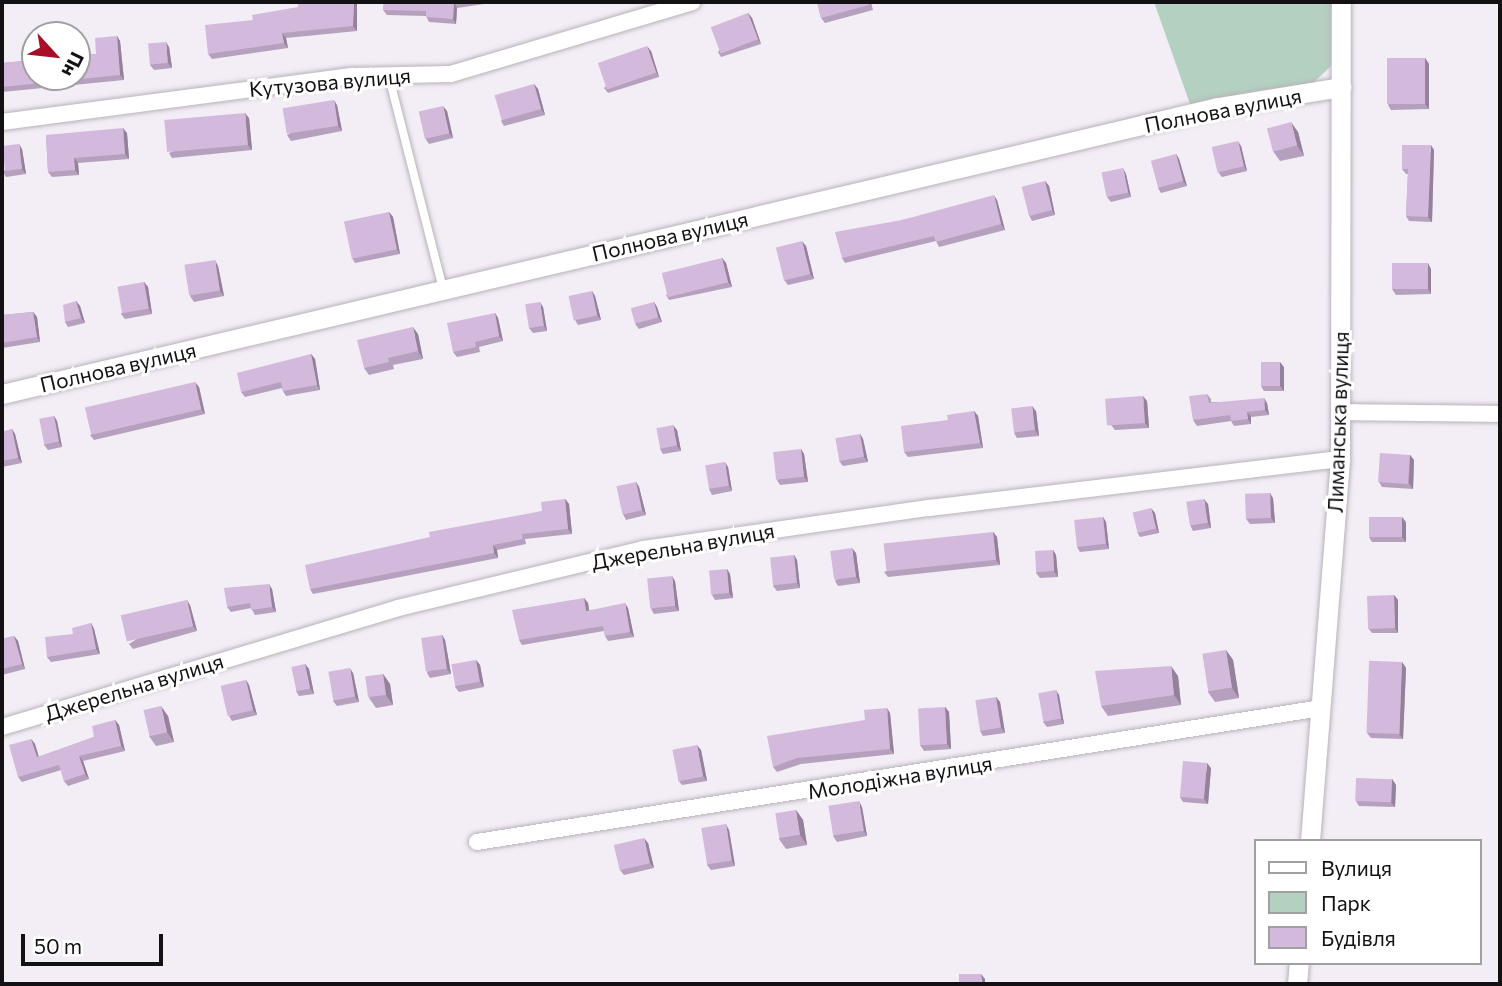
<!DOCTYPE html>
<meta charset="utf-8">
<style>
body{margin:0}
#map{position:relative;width:1502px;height:986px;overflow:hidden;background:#f3edf6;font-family:Commissioner,sans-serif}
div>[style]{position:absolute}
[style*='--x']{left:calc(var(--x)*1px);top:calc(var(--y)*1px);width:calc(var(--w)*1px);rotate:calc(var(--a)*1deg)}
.green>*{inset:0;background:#b4d0c1}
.roads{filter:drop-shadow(0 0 2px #b8b1ba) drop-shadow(0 0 2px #b8b1ba)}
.service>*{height:8px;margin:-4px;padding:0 4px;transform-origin:4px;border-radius:4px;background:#fff}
.minor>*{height:16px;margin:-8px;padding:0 8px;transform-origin:8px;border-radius:8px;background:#fff}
.tertiary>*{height:19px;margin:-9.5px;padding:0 9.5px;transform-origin:9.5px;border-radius:9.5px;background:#fff}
.wall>*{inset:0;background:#b5a0bd}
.shaded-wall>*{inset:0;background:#94829a}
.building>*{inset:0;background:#d3badc;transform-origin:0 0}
span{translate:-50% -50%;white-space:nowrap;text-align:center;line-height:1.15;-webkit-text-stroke:6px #fff;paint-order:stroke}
.street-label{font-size:21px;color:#131114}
.frame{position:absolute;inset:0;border:4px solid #131114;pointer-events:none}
.legend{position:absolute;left:1254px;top:839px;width:228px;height:126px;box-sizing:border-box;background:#fff;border:2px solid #a1a0a1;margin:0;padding:9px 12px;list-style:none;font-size:21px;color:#131114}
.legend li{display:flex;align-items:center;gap:14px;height:35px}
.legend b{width:35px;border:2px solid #a1a0a1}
.north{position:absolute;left:21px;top:21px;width:70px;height:70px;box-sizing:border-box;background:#fff;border:2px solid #a1a0a1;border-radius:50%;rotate:117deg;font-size:19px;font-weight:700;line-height:28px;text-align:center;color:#131114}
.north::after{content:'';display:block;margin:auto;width:24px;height:32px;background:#a70e27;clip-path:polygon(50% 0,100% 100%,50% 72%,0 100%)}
.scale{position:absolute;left:21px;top:934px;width:142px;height:32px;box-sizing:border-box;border:4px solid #131114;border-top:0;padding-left:9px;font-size:21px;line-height:24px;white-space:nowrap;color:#131114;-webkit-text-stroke:5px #fff;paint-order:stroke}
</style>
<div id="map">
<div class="green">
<div style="clip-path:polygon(1154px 2px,1334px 2px,1332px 65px,1311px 85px,1190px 104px)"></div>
</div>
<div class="roads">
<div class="service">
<div style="--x:388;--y:73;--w:223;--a:75.7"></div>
</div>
<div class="minor">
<div style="--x:2;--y:122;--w:354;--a:-7.5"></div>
<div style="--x:353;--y:76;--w:98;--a:-1.2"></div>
<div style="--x:451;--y:74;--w:252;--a:-16.6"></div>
<div style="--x:1341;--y:412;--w:159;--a:0.7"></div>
<div style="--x:2;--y:727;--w:413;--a:-16.7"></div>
<div style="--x:398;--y:608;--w:252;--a:-13.5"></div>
<div style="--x:643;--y:549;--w:289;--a:-8.2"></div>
<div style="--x:929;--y:508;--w:414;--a:-6.8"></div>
<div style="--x:477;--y:842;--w:855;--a:-9.02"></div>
</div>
<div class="tertiary">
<div style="--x:2;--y:394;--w:1249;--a:-13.28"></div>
<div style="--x:1218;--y:107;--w:125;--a:-9.2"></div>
<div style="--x:1310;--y:841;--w:383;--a:-85.5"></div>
<div style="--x:1340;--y:459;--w:457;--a:-89.9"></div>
<div style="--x:1297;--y:984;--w:21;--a:-85"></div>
</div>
</div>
<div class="wall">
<div style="clip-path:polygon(384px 2px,498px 2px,457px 8px,456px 24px,429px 22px,426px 16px,387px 15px,383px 10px)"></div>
<div style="clip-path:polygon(817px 2px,871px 2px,873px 10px,825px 23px,821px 18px)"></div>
<div style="clip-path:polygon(357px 4px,357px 31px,286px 38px,288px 48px,212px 59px,208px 54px,253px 20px)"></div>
<div style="clip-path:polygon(748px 13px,752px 18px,761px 44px,721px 57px,718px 52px)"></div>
<div style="clip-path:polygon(117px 36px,120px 41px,124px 80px,2px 92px,2px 63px,96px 54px)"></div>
<div style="clip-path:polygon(169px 47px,172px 68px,154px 70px,150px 65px)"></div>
<div style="clip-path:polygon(651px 51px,659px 77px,608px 93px,604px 88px)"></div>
<div style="clip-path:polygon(1425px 58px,1429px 64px,1429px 109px,1391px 110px,1388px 105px)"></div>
<div style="clip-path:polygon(534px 84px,538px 89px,545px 115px,504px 126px,501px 121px)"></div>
<div style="clip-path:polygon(337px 105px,342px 131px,291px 141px,287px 135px)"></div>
<div style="clip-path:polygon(447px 111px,453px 138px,429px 144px,425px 138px)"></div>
<div style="clip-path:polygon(249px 118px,252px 150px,172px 158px,169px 153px)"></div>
<div style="clip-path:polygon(1298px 132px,1304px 156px,1280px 161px,1273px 151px)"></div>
<div style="clip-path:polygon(127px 133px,129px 159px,78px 163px,79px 175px,52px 177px,48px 172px,46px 135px)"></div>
<div style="clip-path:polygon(1241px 146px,1247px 171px,1222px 177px,1218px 172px)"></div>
<div style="clip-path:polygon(22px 149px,26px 174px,6px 177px,3px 172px)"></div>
<div style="clip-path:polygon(1434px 150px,1432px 222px,1409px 221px,1406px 216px,1408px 174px,1406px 174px,1402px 169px)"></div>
<div style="clip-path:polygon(1176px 154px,1179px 159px,1187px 186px,1161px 193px,1158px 188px)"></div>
<div style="clip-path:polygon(1126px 174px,1131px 197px,1111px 202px,1107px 197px)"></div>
<div style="clip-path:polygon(1045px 181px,1049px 186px,1055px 215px,1032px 221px,1029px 215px)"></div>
<div style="clip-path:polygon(997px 200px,1005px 230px,939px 247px,936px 241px,845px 263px,842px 258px,902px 220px)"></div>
<div style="clip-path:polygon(389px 212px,393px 217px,400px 254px,355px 263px,352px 258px)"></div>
<div style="clip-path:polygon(806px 246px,814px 279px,788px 285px,784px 280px)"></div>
<div style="clip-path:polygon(722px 258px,726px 263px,732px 287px,669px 300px,666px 295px)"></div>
<div style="clip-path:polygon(218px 266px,224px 296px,194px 302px,190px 296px)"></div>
<div style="clip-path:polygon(1431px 269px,1431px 294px,1396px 295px,1392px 289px)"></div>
<div style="clip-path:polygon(144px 282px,148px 287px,152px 314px,125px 319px,121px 314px)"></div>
<div style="clip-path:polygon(592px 291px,595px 296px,601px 320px,578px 325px,575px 320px)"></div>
<div style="clip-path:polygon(76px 301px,80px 306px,85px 323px,68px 327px,65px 322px)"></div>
<div style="clip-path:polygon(654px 302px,657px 307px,662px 322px,639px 329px,635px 324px)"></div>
<div style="clip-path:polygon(543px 307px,547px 331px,533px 333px,529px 328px)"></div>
<div style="clip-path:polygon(33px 312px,37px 317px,40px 342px,2px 348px,2px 315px)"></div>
<div style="clip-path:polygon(495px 313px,498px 318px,503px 341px,479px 347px,480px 352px,457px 357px,453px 352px)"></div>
<div style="clip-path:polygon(418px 334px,423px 359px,393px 365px,394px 369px,369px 375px,364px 368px)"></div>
<div style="clip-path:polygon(311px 354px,315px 359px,320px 390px,286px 396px,283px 391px,282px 388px,245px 397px,241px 392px)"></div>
<div style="clip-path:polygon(1284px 367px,1284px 391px,1264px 391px,1261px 386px)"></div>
<div style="clip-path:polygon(199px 387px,205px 414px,94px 440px,90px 435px)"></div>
<div style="clip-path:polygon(1207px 394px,1211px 399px,1211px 402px,1267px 403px,1269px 415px,1251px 417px,1251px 424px,1234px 426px,1231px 421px,1197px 426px,1193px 420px)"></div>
<div style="clip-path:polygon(1147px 401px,1149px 428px,1115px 430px,1111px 425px)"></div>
<div style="clip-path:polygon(974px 411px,978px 416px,983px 448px,908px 457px,904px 452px)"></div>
<div style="clip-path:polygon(1036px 411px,1039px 436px,1017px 438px,1014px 433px)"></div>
<div style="clip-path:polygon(54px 416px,57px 421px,62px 447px,48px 450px,44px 445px)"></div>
<div style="clip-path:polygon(12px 429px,15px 434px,22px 463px,2px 467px,2px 432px)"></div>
<div style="clip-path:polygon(677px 430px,681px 451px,663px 454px,660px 449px)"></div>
<div style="clip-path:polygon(860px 434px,863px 439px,868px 462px,843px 466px,839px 461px)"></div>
<div style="clip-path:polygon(801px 449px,804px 454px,808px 482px,780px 485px,777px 480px)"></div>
<div style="clip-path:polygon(1410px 455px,1414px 460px,1413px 489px,1382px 487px,1379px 482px)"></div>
<div style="clip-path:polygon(728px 467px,732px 491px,712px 495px,709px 489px)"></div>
<div style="clip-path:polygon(636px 482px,639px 487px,646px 515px,626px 520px,623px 514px)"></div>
<div style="clip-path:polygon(1273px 498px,1275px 523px,1250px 524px,1246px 519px)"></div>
<div style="clip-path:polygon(565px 499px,569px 504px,572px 534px,525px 539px,526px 544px,497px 550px,498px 558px,313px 594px,310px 589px,542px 511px)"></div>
<div style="clip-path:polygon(1208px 504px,1211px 528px,1193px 531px,1190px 525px)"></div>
<div style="clip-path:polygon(1155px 513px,1159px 533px,1140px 537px,1137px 532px)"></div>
<div style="clip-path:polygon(1103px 517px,1106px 522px,1109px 549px,1080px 552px,1077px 547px)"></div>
<div style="clip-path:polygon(1406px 522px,1406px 542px,1372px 542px,1369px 537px)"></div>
<div style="clip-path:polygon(993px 532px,997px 537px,1000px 565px,888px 577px,884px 572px)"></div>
<div style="clip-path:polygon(1053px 550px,1056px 555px,1058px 577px,1040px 578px,1036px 573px)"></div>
<div style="clip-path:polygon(856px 553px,860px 583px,838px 586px,835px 581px)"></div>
<div style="clip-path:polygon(794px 555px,797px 560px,800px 588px,777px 591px,773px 586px)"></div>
<div style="clip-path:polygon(727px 569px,730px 574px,733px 598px,715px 600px,712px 595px)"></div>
<div style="clip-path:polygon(675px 581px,679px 611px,654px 614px,651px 609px)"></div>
<div style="clip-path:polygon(272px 589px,276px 612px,255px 615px,251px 608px,231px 612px,227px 607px)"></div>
<div style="clip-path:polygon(1394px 595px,1398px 600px,1398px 633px,1372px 633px,1368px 628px)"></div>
<div style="clip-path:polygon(584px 598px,588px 603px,589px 610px,628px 608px,634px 637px,608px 641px,605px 636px,604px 631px,522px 645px,519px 640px)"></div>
<div style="clip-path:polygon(190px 605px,197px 631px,133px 649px,129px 644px)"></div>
<div style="clip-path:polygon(91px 623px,94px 629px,100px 654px,51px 662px,47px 657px,73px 634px)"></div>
<div style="clip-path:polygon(442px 635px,445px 640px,451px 674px,430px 678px,427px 673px)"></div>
<div style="clip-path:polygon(14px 636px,18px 641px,25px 669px,2px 675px,2px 639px)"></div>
<div style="clip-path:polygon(1226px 650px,1233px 660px,1239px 698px,1215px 702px,1208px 692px)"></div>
<div style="clip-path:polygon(476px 660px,480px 665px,484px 687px,459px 692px,455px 687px)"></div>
<div style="clip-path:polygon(1402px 662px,1406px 668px,1403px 739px,1371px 738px,1367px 733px)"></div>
<div style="clip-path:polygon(305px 664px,309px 669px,314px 694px,299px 696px,296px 691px)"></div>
<div style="clip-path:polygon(353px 673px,359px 702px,337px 706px,333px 701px)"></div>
<div style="clip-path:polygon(383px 674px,390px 684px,393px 705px,376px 708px,369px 698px)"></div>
<div style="clip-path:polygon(1178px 676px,1181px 705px,1108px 716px,1101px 706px)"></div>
<div style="clip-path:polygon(246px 680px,249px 685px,257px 715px,232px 721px,229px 716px)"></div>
<div style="clip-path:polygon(1059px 695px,1064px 724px,1047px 727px,1043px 722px)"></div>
<div style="clip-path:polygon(996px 697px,1000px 702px,1005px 733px,983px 736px,980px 731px)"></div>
<div style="clip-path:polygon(945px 707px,949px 712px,951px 749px,924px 751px,920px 745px)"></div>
<div style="clip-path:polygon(890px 713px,894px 754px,801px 764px,777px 772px,773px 767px,865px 720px)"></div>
<div style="clip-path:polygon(168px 716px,174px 742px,156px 746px,149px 736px)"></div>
<div style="clip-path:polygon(115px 720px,119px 725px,125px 751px,83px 761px,89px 779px,68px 786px,64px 781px,61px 770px,22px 782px,18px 777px,31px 739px,35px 744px,39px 757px,94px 737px)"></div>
<div style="clip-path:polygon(701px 750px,707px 781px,682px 785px,678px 780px)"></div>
<div style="clip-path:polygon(1211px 768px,1208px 804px,1183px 802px,1180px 797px)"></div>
<div style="clip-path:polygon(1392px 779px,1396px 785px,1395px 807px,1359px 806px,1356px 801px)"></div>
<div style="clip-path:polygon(862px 807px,867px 836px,837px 842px,833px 836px)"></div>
<div style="clip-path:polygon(796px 810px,803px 820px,807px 845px,786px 849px,779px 839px)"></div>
<div style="clip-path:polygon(729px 830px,735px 866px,711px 870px,707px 865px)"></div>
<div style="clip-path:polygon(648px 843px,654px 868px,624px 875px,620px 870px)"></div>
</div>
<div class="shaded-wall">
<div style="clip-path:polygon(354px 2px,356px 2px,357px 4px,357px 31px,353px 26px)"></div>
<div style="clip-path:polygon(454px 3px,457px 8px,456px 24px,453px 19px)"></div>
<div style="clip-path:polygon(748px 13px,752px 18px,761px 44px,758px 39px)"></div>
<div style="clip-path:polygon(282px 33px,286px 38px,288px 48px,284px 43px)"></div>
<div style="clip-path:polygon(117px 36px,120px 41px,124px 80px,120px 75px)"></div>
<div style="clip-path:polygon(166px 42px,169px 47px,172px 68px,168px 63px)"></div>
<div style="clip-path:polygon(647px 46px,651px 51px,659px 77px,656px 72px)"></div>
<div style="clip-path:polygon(1425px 58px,1429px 64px,1429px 109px,1425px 104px)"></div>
<div style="clip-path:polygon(534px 84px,538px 89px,545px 115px,541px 109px)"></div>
<div style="clip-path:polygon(334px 100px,337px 105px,342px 131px,338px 126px)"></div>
<div style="clip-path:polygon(443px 106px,447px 111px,453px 138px,449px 133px)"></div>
<div style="clip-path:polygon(245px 113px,249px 118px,252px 150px,248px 145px)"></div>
<div style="clip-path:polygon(1291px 122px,1298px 132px,1304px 156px,1297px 145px)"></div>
<div style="clip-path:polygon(123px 128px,127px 133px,129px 159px,125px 154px)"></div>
<div style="clip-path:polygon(1238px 141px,1241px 146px,1247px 171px,1244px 166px)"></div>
<div style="clip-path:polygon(19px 144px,22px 149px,26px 174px,22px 169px)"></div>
<div style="clip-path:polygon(1431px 145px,1434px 150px,1432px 222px,1428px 217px)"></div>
<div style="clip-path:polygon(1176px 154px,1179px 159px,1187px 186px,1183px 181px)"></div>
<div style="clip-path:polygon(74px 158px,78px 163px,79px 175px,75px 170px)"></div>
<div style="clip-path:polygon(1123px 168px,1126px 174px,1131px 197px,1128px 192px)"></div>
<div style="clip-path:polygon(1045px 181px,1049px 186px,1055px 215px,1052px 210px)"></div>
<div style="clip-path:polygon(994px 195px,997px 200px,1005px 230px,1001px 224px)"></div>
<div style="clip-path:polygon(389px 212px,393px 217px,400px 254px,397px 249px)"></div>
<div style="clip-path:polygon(802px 241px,806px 246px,814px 279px,810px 274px)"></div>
<div style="clip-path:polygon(722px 258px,726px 263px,732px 287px,728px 282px)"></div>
<div style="clip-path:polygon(215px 260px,218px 266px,224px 296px,220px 291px)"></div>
<div style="clip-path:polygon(1428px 263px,1431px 269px,1431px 294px,1428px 289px)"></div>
<div style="clip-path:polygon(144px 282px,148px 287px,152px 314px,149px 309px)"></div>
<div style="clip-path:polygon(592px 291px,595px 296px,601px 320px,597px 315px)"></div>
<div style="clip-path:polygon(76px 301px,80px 306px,85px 323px,81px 318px)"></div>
<div style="clip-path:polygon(540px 302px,543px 307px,547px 331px,544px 326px)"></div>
<div style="clip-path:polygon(654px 302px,657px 307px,662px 322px,658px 317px)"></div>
<div style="clip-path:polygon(33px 312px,37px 317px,40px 342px,37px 337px)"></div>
<div style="clip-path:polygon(495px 313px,498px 318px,503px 341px,499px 336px)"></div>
<div style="clip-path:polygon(413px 327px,418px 334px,423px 359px,418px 351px)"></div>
<div style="clip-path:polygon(311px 354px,315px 359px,320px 390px,317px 385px)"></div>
<div style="clip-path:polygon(1280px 362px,1284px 367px,1284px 391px,1280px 386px)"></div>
<div style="clip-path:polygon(195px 382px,199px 387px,205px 414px,201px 409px)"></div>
<div style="clip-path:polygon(1143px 396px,1147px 401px,1149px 428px,1145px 423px)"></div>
<div style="clip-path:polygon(1264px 398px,1267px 403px,1269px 415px,1265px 410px)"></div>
<div style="clip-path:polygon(1032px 406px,1036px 411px,1039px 436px,1035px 430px)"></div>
<div style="clip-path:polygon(974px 411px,978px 416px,983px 448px,980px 443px)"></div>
<div style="clip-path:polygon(1247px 412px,1251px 417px,1251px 424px,1248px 419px)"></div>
<div style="clip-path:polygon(54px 416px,57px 421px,62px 447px,59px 442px)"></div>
<div style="clip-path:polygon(673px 425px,677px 430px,681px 451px,677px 446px)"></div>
<div style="clip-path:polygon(12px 429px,15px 434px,22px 463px,18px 458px)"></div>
<div style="clip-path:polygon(860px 434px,863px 439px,868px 462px,864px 457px)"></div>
<div style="clip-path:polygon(801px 449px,804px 454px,808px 482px,804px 477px)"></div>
<div style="clip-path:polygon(1410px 455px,1414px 460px,1413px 489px,1409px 483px)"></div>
<div style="clip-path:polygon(725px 462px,728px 467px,732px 491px,729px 486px)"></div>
<div style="clip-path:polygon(636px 482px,639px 487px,646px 515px,642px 510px)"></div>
<div style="clip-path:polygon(1270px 493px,1273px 498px,1275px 523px,1271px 518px)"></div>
<div style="clip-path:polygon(565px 499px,569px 504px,572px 534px,568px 529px)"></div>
<div style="clip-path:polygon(1204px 499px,1208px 504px,1211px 528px,1208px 523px)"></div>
<div style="clip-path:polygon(1151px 508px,1155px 513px,1159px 533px,1156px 528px)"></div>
<div style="clip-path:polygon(1103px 517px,1106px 522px,1109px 549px,1106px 544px)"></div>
<div style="clip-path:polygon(1402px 517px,1406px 522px,1406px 542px,1402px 537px)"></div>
<div style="clip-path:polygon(993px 532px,997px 537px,1000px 565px,996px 560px)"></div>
<div style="clip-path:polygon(493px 545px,497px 550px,498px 558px,494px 553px)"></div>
<div style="clip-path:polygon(852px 548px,856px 553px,860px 583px,856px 577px)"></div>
<div style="clip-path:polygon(1053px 550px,1056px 555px,1058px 577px,1054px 571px)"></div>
<div style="clip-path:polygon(794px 555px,797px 560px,800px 588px,797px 583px)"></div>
<div style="clip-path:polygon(727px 569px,730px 574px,733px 598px,729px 593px)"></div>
<div style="clip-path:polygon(672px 576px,675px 581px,679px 611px,675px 606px)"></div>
<div style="clip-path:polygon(269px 584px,272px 589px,276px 612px,272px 607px)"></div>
<div style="clip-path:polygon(1394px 595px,1398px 600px,1398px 633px,1395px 628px)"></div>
<div style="clip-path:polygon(584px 598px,588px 603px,590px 616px,586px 611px)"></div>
<div style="clip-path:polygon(187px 600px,190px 605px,197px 631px,193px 626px)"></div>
<div style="clip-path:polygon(625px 603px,628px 608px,634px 637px,630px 632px)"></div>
<div style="clip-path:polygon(91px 623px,94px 629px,100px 654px,96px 649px)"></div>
<div style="clip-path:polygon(442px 635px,445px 640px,451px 674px,447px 669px)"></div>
<div style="clip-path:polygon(14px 636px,18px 641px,25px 669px,22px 664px)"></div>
<div style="clip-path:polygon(1226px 650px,1233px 660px,1239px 698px,1232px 688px)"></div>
<div style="clip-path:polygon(476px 660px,480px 665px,484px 687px,480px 682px)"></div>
<div style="clip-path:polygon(1402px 662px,1406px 668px,1403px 739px,1399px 734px)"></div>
<div style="clip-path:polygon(305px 664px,309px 669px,314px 694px,310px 688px)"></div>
<div style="clip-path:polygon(1171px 666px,1178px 676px,1181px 705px,1174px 695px)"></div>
<div style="clip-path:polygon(350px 668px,353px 673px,359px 702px,355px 697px)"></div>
<div style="clip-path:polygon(383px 674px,390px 684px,393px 705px,386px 695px)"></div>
<div style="clip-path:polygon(246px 680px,249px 685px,257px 715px,253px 710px)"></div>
<div style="clip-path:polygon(1056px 690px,1059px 695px,1064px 724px,1061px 719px)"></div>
<div style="clip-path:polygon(996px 697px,1000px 702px,1005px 733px,1001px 728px)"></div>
<div style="clip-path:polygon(161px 706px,168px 716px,174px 742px,167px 732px)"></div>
<div style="clip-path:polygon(945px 707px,949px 712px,951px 749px,947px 744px)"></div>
<div style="clip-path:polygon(887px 708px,890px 713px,894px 754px,890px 749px)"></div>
<div style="clip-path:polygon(115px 720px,119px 725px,125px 751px,121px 746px)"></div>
<div style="clip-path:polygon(31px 739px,35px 744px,40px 762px,37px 757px)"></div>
<div style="clip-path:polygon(697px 745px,701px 750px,707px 781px,703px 776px)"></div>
<div style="clip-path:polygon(79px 756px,83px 761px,89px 779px,85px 774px)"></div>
<div style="clip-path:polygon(1207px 763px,1211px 768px,1208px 804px,1204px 799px)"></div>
<div style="clip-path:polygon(1392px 779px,1396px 785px,1395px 807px,1391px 802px)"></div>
<div style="clip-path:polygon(859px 801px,862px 807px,867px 836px,864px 831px)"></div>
<div style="clip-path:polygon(796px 810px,803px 820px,807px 845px,800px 835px)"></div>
<div style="clip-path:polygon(726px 824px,729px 830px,735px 866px,732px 861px)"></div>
<div style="clip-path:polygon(644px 838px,648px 843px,654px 868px,650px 863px)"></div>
<div style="clip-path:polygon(981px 974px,985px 979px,985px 984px,982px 984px)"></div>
</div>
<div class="building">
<div style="clip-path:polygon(298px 2px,354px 2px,353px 26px,282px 33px,284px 43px,208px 54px,205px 25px,253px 20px,252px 15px,298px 7px)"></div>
<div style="clip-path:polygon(384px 2px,463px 2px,454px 3px,453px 19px,426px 17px,426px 11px,383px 10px)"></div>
<div style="clip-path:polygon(817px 2px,869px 2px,869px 5px,821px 18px)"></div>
<div style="left:748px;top:13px;width:28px;height:40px;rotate:69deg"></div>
<div style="clip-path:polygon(117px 36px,120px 75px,2px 87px,2px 63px,35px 60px,35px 77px,77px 77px,77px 56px,96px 54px,95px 38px)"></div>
<div style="left:166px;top:42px;width:21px;height:18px;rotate:85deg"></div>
<div style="left:647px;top:46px;width:28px;height:52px;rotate:71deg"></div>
<div style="left:1425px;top:58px;width:46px;height:38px;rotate:90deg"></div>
<div style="left:534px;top:84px;width:26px;height:41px;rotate:74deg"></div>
<div style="left:334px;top:100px;width:26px;height:52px;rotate:81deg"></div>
<div style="left:443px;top:106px;width:28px;height:25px;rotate:77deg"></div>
<div style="left:245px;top:113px;width:32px;height:81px;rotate:85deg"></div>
<div style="left:1291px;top:122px;width:24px;height:25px;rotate:75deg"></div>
<div style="clip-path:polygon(123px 128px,125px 154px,74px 158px,75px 170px,48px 172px,46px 135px)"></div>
<div style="left:1238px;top:141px;width:26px;height:27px;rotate:77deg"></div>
<div style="left:19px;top:144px;width:25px;height:17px;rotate:83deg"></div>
<div style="clip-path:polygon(1402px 145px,1431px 145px,1428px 217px,1406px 216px,1408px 169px,1402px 169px)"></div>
<div style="left:1176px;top:154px;width:28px;height:26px;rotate:75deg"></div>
<div style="left:1123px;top:168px;width:25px;height:22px;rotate:78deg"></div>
<div style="left:1045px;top:181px;width:30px;height:24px;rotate:76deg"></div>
<div style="clip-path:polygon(994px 195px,1001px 224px,936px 242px,934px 236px,842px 258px,835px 232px,902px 220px)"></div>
<div style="left:389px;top:212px;width:38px;height:46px;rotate:78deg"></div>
<div style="left:802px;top:241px;width:34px;height:27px;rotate:76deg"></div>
<div style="left:722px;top:258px;width:25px;height:62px;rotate:76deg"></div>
<div style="left:215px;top:260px;width:31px;height:31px;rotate:81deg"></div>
<div style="left:1428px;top:263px;width:26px;height:36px;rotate:90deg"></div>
<div style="left:144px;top:282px;width:27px;height:27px;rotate:80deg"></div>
<div style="left:592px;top:291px;width:25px;height:24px;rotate:78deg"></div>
<div style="clip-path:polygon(76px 301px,81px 318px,65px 322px,63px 305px)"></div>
<div style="left:540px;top:302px;width:24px;height:15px;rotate:81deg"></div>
<div style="left:654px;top:302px;width:16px;height:24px;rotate:75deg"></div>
<div style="clip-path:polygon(33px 312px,37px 337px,2px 343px,2px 315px)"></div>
<div style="clip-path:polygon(495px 313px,499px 336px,475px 342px,476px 347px,453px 352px,447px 323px)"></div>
<div style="clip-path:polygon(413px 327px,418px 351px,388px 358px,389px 362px,364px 368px,357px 340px)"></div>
<div style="clip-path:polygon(311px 354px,317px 385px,283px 391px,281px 382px,241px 392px,237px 373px)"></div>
<div style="left:1261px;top:362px;width:19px;height:24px"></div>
<div style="left:195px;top:382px;width:28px;height:113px;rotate:77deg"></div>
<div style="clip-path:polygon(1207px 394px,1209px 403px,1264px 398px,1265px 410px,1247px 412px,1248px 419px,1231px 421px,1230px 415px,1193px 420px,1189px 396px)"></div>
<div style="left:1143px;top:396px;width:27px;height:38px;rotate:86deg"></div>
<div style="left:1032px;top:406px;width:24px;height:21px;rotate:83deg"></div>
<div style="clip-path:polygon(974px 411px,980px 443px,904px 452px,901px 426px,948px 420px,947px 415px)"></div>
<div style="left:54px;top:416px;width:26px;height:15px;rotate:79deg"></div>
<div style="left:673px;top:425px;width:21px;height:17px;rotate:79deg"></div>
<div style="clip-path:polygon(12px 429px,18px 458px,2px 461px,2px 432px)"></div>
<div style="left:860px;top:434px;width:23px;height:25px;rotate:80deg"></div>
<div style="left:801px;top:449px;width:28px;height:28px;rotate:84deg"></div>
<div style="left:1380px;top:453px;width:30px;height:29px;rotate:4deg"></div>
<div style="left:725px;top:462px;width:24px;height:20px;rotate:81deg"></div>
<div style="left:636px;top:482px;width:29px;height:20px;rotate:78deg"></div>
<div style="left:1270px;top:493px;width:25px;height:25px;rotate:88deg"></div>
<div style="clip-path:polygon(565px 499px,568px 529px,522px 534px,523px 539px,493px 545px,494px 553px,310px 589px,305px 565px,430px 537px,429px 532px,542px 511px,541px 502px)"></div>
<div style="left:1204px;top:499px;width:24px;height:18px;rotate:81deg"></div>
<div style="left:1151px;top:508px;width:21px;height:19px;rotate:76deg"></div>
<div style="left:1103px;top:517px;width:27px;height:29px;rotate:84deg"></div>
<div style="left:1369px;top:517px;width:33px;height:20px"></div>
<div style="left:993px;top:532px;width:28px;height:110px;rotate:84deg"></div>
<div style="left:852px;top:548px;width:29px;height:22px;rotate:82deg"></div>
<div style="left:1053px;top:550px;width:21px;height:18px;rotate:87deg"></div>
<div style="left:794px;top:555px;width:28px;height:24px;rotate:84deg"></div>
<div style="left:727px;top:569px;width:24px;height:18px;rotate:85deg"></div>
<div style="left:672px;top:576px;width:30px;height:25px;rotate:84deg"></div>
<div style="clip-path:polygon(269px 584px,272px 607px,251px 610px,250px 603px,227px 607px,224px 588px)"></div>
<div style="left:1394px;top:595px;width:33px;height:27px;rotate:88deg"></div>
<div style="clip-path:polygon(584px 598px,586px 611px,625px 603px,630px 632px,605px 636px,603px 626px,519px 640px,512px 610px)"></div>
<div style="left:187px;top:600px;width:27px;height:68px;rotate:77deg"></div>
<div style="clip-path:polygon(91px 623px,96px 649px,47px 657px,45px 637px,73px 634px,72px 628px)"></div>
<div style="left:442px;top:635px;width:34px;height:21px;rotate:82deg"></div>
<div style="clip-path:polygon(14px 636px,22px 664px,2px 669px,2px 639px)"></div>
<div style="left:1226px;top:650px;width:38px;height:24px;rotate:81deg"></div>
<div style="left:476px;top:660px;width:22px;height:25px;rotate:80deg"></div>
<div style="left:1402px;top:662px;width:72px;height:33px;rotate:92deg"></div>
<div style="left:305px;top:664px;width:25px;height:14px;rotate:78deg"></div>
<div style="clip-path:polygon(1171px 666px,1174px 695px,1101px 706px,1095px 671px)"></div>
<div style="left:350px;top:668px;width:29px;height:22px;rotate:80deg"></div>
<div style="left:383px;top:674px;width:21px;height:18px;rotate:82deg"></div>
<div style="left:246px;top:680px;width:31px;height:26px;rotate:77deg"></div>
<div style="left:1056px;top:690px;width:29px;height:18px;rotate:80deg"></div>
<div style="left:996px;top:697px;width:31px;height:21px;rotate:81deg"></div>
<div style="left:161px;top:706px;width:27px;height:18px;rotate:77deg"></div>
<div style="left:945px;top:707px;width:37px;height:27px;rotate:87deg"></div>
<div style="clip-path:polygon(887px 708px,890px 749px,797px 758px,773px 767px,767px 736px,865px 720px,864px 710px)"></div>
<div style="clip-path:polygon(115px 720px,121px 746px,79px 756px,85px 774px,64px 781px,59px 765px,18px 777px,9px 745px,31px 739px,37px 757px,94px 737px,92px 726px)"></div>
<div style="left:697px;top:745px;width:32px;height:25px;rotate:79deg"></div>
<div style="left:1183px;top:761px;width:24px;height:36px;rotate:5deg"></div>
<div style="left:1356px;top:778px;width:36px;height:23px;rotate:2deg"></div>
<div style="left:859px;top:801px;width:30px;height:31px;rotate:81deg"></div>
<div style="left:796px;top:810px;width:25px;height:21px;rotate:81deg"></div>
<div style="left:726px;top:824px;width:37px;height:25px;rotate:81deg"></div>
<div style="left:644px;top:838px;width:26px;height:31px;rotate:77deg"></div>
<div style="left:959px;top:974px;width:22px;height:10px"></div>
</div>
<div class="street-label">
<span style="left:330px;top:82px;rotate:-5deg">Кутузова вулиця</span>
<span style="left:1223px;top:110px;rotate:-11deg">Полнова вулиця</span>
<span style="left:670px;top:236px;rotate:-13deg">Полнова вулиця</span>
<span style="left:118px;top:367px;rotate:-13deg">Полнова вулиця</span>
<span style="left:1338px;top:422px;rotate:-88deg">Лиманська вулиця</span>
<span style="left:683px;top:546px;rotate:-10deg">Джерельна вулиця</span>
<span style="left:134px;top:687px;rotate:-17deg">Джерельна вулиця</span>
<span style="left:900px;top:777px;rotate:-9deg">Молодіжна вулиця</span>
</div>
<div class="frame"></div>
<ul class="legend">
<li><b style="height:9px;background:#fff"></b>Вулиця</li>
<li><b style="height:19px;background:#b4d0c1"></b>Парк</li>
<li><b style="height:19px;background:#d3badc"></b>Будівля</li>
</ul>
<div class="north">Пн</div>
<div class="scale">50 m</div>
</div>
